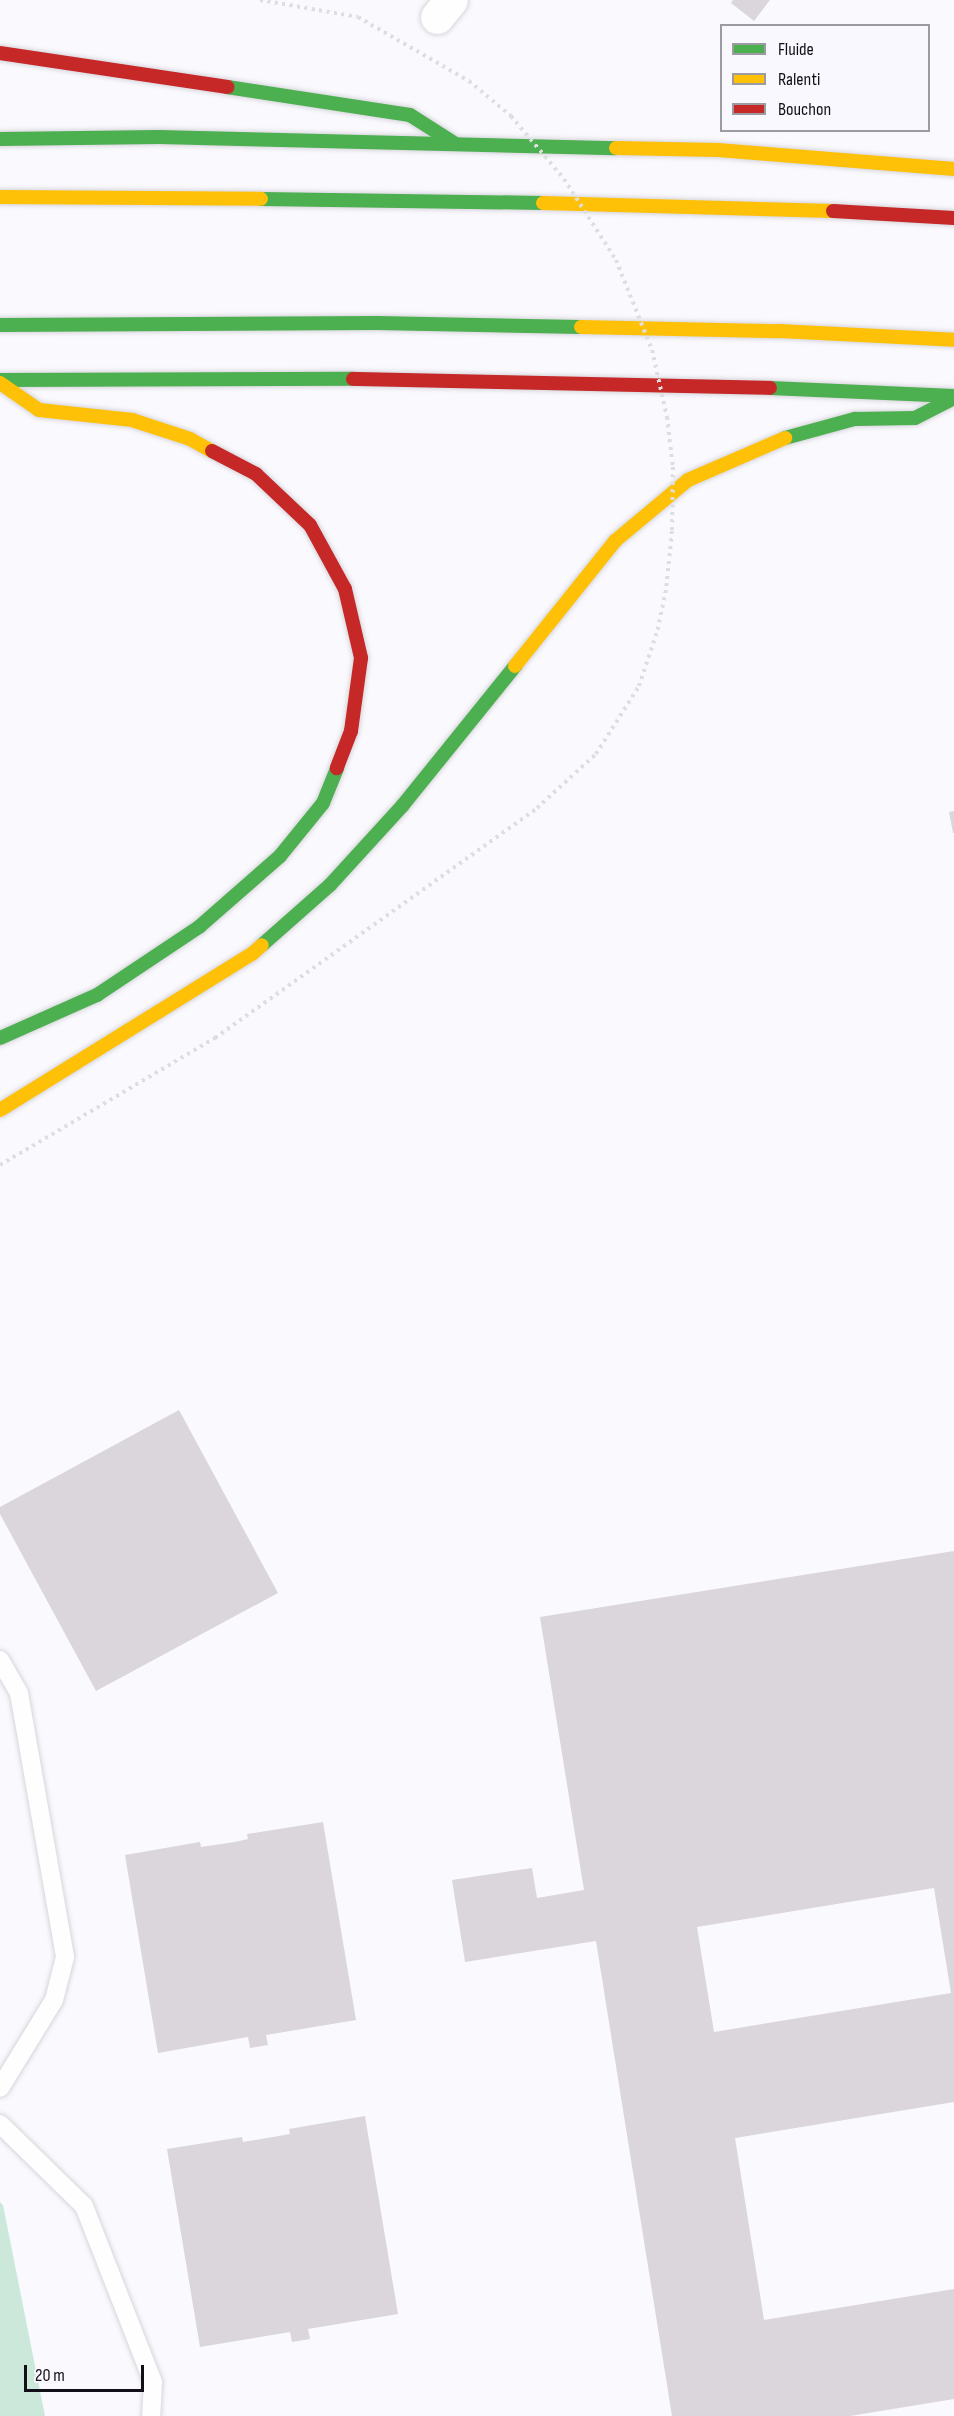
<!DOCTYPE html>
<style>
body{margin:0}
#map{position:relative;width:954px;height:2416px;overflow:hidden;background:#faf9fd;font-family:"Sofia Sans Condensed",sans-serif}
div>[style]{position:absolute}
[style*='--x']{left:calc(var(--x)*1px);top:calc(var(--y)*1px);width:calc(var(--w)*1px);rotate:calc(var(--a)*1deg)}
.green>*{inset:0;background:#cbe8da}
.building>*{inset:0;background:#dad6dc}
.path>*{height:4px;margin-top:-2px;transform-origin:0;background:repeating-linear-gradient(90deg,#dededf 0 3px,transparent 0 7.5px)}
.roads{filter:drop-shadow(0 0 2px #d7d6dc) drop-shadow(0 0 2px #d7d6dc)}
.lane>*{height:18px;margin:-9px;padding:0 9px;transform-origin:9px;border-radius:9px;background:#fefeff}
.street>*{height:33px;margin:-16.5px;padding:0 16.5px;transform-origin:16.5px;border-radius:16.5px;background:#fefeff}
.fast>*{height:14px;margin:-7px;padding:0 7px;transform-origin:7px;border-radius:7px;background:#4caf50}
.slow>*{height:14px;margin:-7px;padding:0 7px;transform-origin:7px;border-radius:7px;background:#ffc107}
.jam>*{height:14px;margin:-7px;padding:0 7px;transform-origin:7px;border-radius:7px;background:#c62828}
.path-bridge>*{height:4px;margin-top:-2px;transform-origin:0;background:repeating-linear-gradient(90deg,#dededf 0 3px,transparent 0 7.5px)}
span{translate:-50% -50%;white-space:nowrap;text-align:center;line-height:1.15;-webkit-text-stroke:5px #f9f8fe;paint-order:stroke}
.legend{position:absolute;left:720px;top:24px;width:210px;height:108px;box-sizing:border-box;background:#f9f8fe;border:2px solid #9d9ba2;margin:0;padding:8px 10px;list-style:none;font-size:18px;color:#120f19}
.legend li{display:flex;align-items:center;gap:12px;height:30px}
.legend b{width:30px;border:2px solid #9d9ba2}
.scale{position:absolute;left:24px;top:2365px;width:120px;height:27px;box-sizing:border-box;border:3px solid #120f19;border-top:0;padding-left:8px;font-size:18px;line-height:21px;white-space:nowrap;color:#120f19;-webkit-text-stroke:4px #f9f8fe;paint-order:stroke}
</style>
<div id="map">
<div class="green">
<div style="clip-path:polygon(0 2202px,3px 2205px,45px 2416px,0 2416px)"></div>
</div>
<div class="building">
<div style="clip-path:polygon(733px 0,770px 0,754px 21px,731px 3px)"></div>
<div style="clip-path:polygon(954px 811px,954px 833px,953px 833px,949px 812px)"></div>
<div style="clip-path:polygon(179px 1410px,278px 1593px,96px 1691px,0 1514px,0 1507px)"></div>
<div style="clip-path:polygon(evenodd,954px 1551px,954px 2102px,735px 2138px,764px 2320px,954px 2289px,954px 2399px,850px 2416px,672px 2416px,596px 1941px,465px 1962px,452px 1880px,532px 1868px,537px 1898px,584px 1890px,540px 1617px,954px 1551px,934px 1888px,951px 1993px,714px 2032px,697px 1927px,934px 1888px)"></div>
<div style="clip-path:polygon(323px 1822px,356px 2020px,266px 2035px,268px 2045px,250px 2048px,248px 2037px,158px 2053px,125px 1855px,200px 1842px,201px 1847px,235px 1842px,248px 1839px,247px 1834px)"></div>
<div style="clip-path:polygon(365px 2116px,398px 2314px,308px 2329px,310px 2339px,292px 2342px,290px 2332px,200px 2347px,167px 2149px,242px 2137px,243px 2142px,290px 2134px,289px 2129px)"></div>
</div>
<div class="path">
<div style="--x:260;--y:0;--w:99;--a:9.8"></div>
<div style="--x:0;--y:1165;--w:250;--a:-30.6"></div>
<div style="--x:215;--y:1038;--w:396;--a:-35.5"></div>
<div style="--x:537;--y:808;--w:80;--a:-42.5"></div>
<div style="--x:596;--y:754;--w:80;--a:-57.7"></div>
<div style="--x:639;--y:686;--w:57;--a:-71.6"></div>
</div>
<div class="roads">
<div class="lane">
<div style="--x:0;--y:1660;--w:38;--a:60"></div>
<div style="--x:19;--y:1693;--w:268;--a:80.1"></div>
<div style="--x:65;--y:1957;--w:44;--a:104.3"></div>
<div style="--x:54;--y:2000;--w:103;--a:121.5"></div>
<div style="--x:0;--y:2124;--w:117;--a:44.3"></div>
<div style="--x:84;--y:2206;--w:189;--a:68.6"></div>
<div style="--x:153;--y:2382;--w:34;--a:93"></div>
</div>
<div class="street">
<div style="--x:437;--y:17;--w:22;--a:-51"></div>
</div>
<div class="fast">
<div style="--x:227;--y:87;--w:185;--a:8.7"></div>
<div style="--x:410;--y:115;--w:52;--a:32.5"></div>
<div style="--x:0;--y:139;--w:159;--a:-0.7"></div>
<div style="--x:159;--y:137;--w:457;--a:1.4"></div>
<div style="--x:261;--y:199;--w:282;--a:0.8"></div>
<div style="--x:0;--y:325;--w:376;--a:-0.3"></div>
<div style="--x:376;--y:323;--w:205;--a:1.1"></div>
<div style="--x:0;--y:380;--w:353;--a:-0.2"></div>
<div style="--x:770;--y:388;--w:184;--a:2.5"></div>
<div style="--x:785;--y:438;--w:73;--a:-15.2"></div>
<div style="--x:855;--y:419;--w:60;--a:-1"></div>
<div style="--x:915;--y:418;--w:44;--a:-27.1"></div>
<div style="--x:262;--y:945;--w:91;--a:-41.4"></div>
<div style="--x:330;--y:885;--w:108;--a:-47.6"></div>
<div style="--x:403;--y:805;--w:179;--a:-51.1"></div>
<div style="--x:0;--y:1038;--w:106;--a:-23.9"></div>
<div style="--x:97;--y:995;--w:123;--a:-33.7"></div>
<div style="--x:199;--y:927;--w:108;--a:-41.2"></div>
<div style="--x:280;--y:856;--w:68;--a:-50.9"></div>
<div style="--x:323;--y:803;--w:38;--a:-68"></div>
</div>
<div class="slow">
<div style="--x:616;--y:148;--w:102;--a:1.1"></div>
<div style="--x:718;--y:150;--w:237;--a:4.6"></div>
<div style="--x:0;--y:197;--w:261;--a:0.4"></div>
<div style="--x:543;--y:203;--w:290;--a:1.6"></div>
<div style="--x:581;--y:327;--w:198;--a:1.2"></div>
<div style="--x:779;--y:331;--w:175;--a:2.9"></div>
<div style="--x:0;--y:383;--w:47;--a:34.7"></div>
<div style="--x:39;--y:410;--w:94;--a:6.1"></div>
<div style="--x:132;--y:420;--w:61;--a:18.1"></div>
<div style="--x:190;--y:439;--w:25;--a:29"></div>
<div style="--x:515;--y:666;--w:160;--a:-51.3"></div>
<div style="--x:615;--y:541;--w:95;--a:-39.9"></div>
<div style="--x:688;--y:480;--w:106;--a:-23.4"></div>
<div style="--x:0;--y:1110;--w:296;--a:-31.8"></div>
<div style="--x:252;--y:954;--w:13;--a:-42"></div>
</div>
<div class="jam">
<div style="--x:0;--y:53;--w:230;--a:8.5"></div>
<div style="--x:833;--y:211;--w:121;--a:3.3"></div>
<div style="--x:353;--y:379;--w:417;--a:1.2"></div>
<div style="--x:212;--y:451;--w:50;--a:27.6"></div>
<div style="--x:256;--y:474;--w:74;--a:43.4"></div>
<div style="--x:310;--y:525;--w:73;--a:61.3"></div>
<div style="--x:345;--y:589;--w:71;--a:76.9"></div>
<div style="--x:361;--y:658;--w:74;--a:97.8"></div>
<div style="--x:351;--y:731;--w:40;--a:111"></div>
</div>
</div>
<div class="path-bridge">
<div style="--x:358;--y:17;--w:128;--a:30"></div>
<div style="--x:469;--y:81;--w:55;--a:39.8"></div>
<div style="--x:511;--y:116;--w:82;--a:49.9"></div>
<div style="--x:564;--y:179;--w:96;--a:57.3"></div>
<div style="--x:616;--y:260;--w:97;--a:68.2"></div>
<div style="--x:652;--y:350;--w:69;--a:77.4"></div>
<div style="--x:667;--y:417;--w:50;--a:83.2"></div>
<div style="--x:673;--y:467;--w:64;--a:90.9"></div>
<div style="--x:672;--y:531;--w:59;--a:95.8"></div>
<div style="--x:666;--y:590;--w:43;--a:102.1"></div>
</div>
<ul class="legend">
<li><b style="height:8px;background:#4caf50"></b>Fluide</li>
<li><b style="height:8px;background:#ffc107"></b>Ralenti</li>
<li><b style="height:8px;background:#c62828"></b>Bouchon</li>
</ul>
<div class="scale">20 m</div>
</div>
